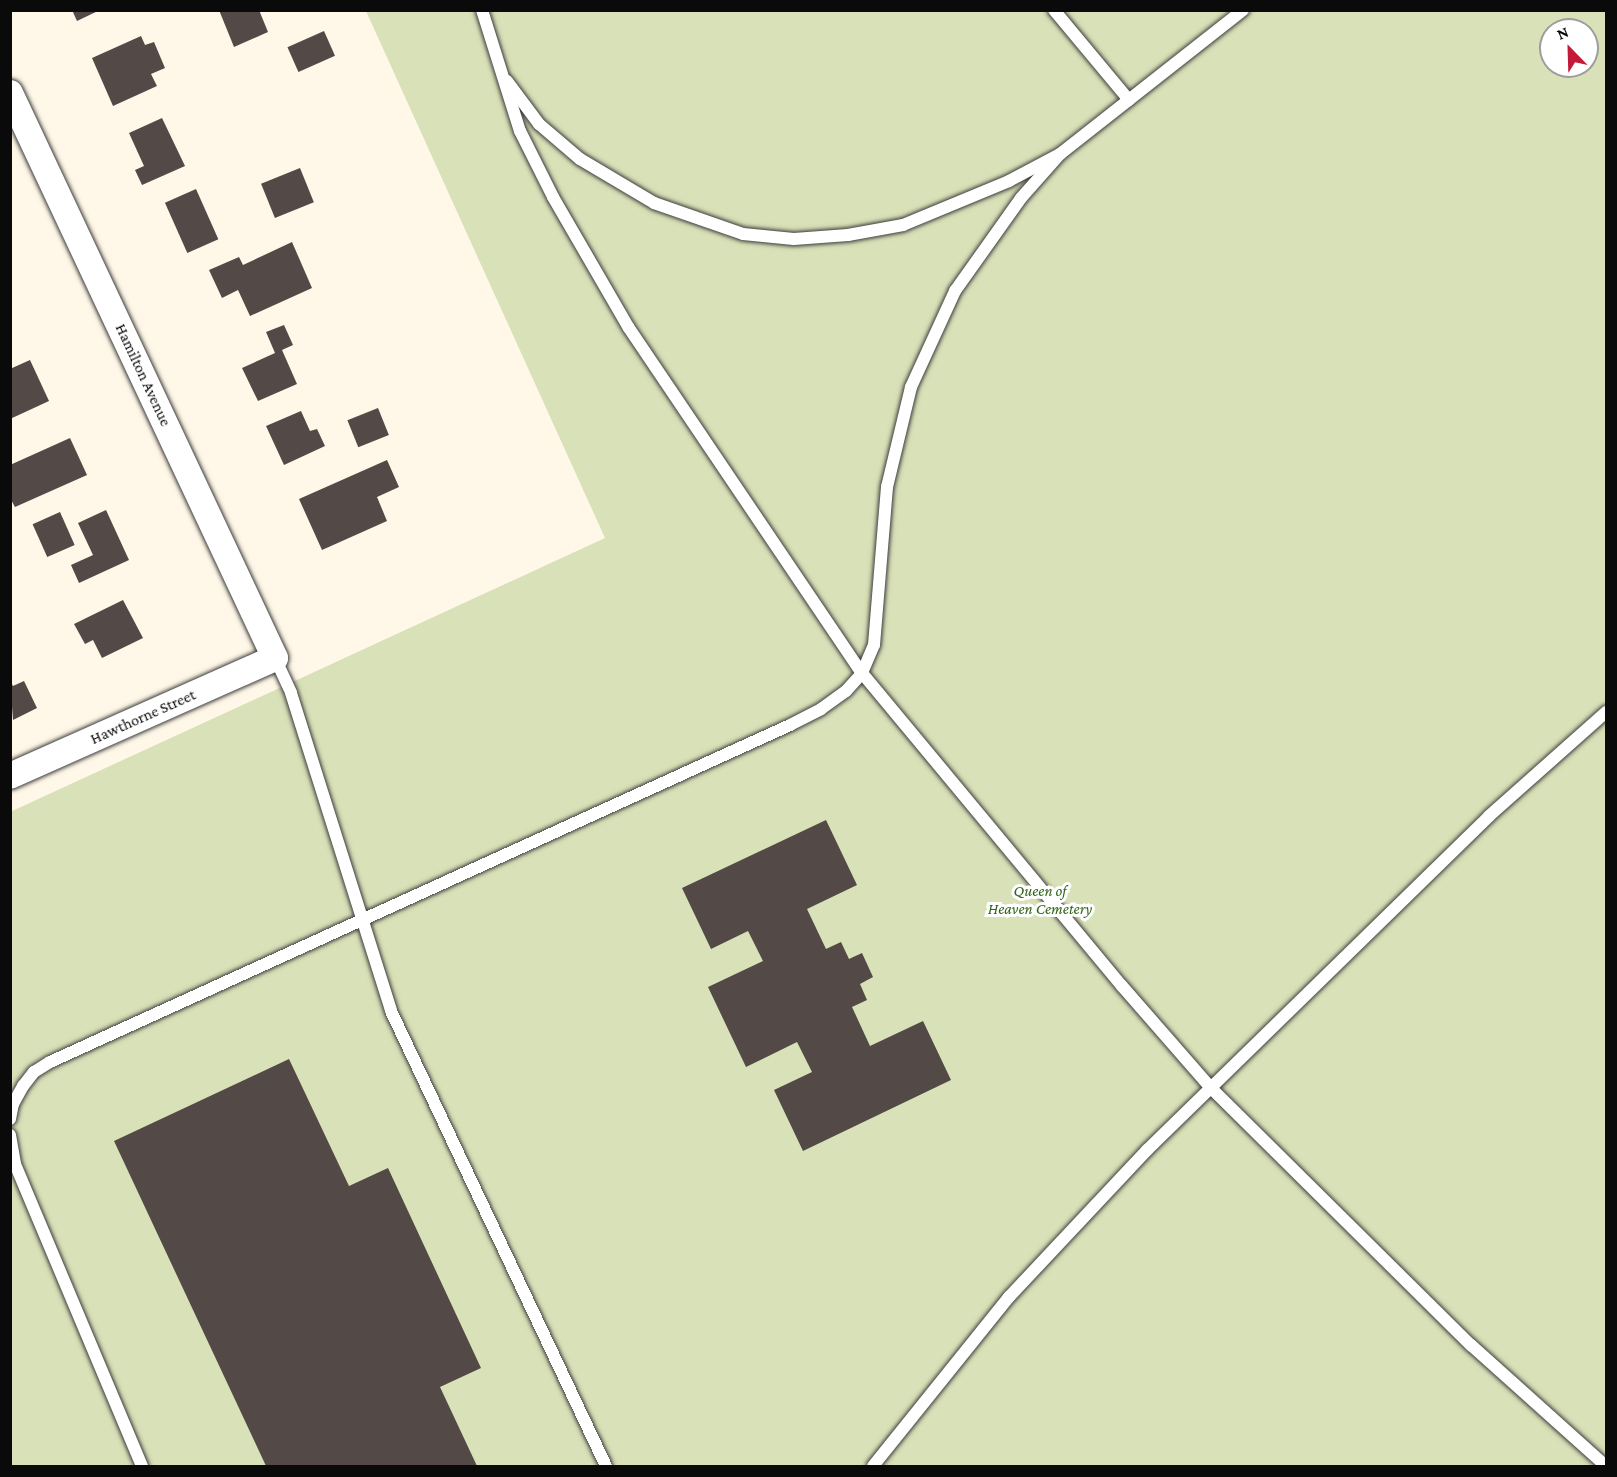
<!DOCTYPE html>
<style>
body{margin:0}
#map{position:relative;width:1617px;height:1477px;overflow:hidden;background:#fff7e7;font-family:"Crimson Pro",serif}
div>[style]{position:absolute}
[style*='--x']{left:calc(var(--x)*1px);top:calc(var(--y)*1px);width:calc(var(--w)*1px);rotate:calc(var(--a)*1deg)}
.cemetery>*{inset:0;background:#d9e1b8}
.building>*{inset:0;background:#534946;transform-origin:0 0}
.roads{filter:drop-shadow(0 0 2px #3d3d3d) drop-shadow(0 0 2px #3d3d3d)}
.lane>*{height:12px;margin:-6px;padding:0 6px;transform-origin:6px;border-radius:6px;background:#fff}
.street>*{height:26px;margin:-13px;padding:0 13px;transform-origin:13px;border-radius:13px;background:#fff}
span{translate:-50% -50%;white-space:nowrap;text-align:center;line-height:1.15;-webkit-text-stroke:6px #fff;paint-order:stroke}
.street-label{font-size:16px;color:#0a0a0a}
.park-label{font-size:16px;color:#326517;font-style:italic}
.frame{position:absolute;inset:0;border:12px solid #0a0a0a;pointer-events:none}
.north{position:absolute;left:1539px;top:18px;width:60px;height:60px;box-sizing:border-box;background:#fff;border:2px solid #9d9d9d;border-radius:50%;rotate:337deg;font-size:16px;font-weight:700;line-height:24px;text-align:center;color:#0a0a0a}
.north::after{content:'';display:block;margin:auto;width:21px;height:27px;background:#c21a38;clip-path:polygon(50% 0,100% 100%,50% 72%,0 100%)}
</style>
<div id="map">
<div class="cemetery">
<div style="clip-path:polygon(evenodd,366px 11px,1606px 11px,1606px 1466px,11px 1466px,10px 812px,605px 538px,366px 11px,1551px 30px,1587px 30px,1587px 66px,1551px 66px,1551px 30px)"></div>
</div>
<div class="building">
<div style="clip-path:polygon(72px 10px,100px 10px,77px 21px)"></div>
<div style="clip-path:polygon(219px 10px,259px 10px,268px 32px,234px 47px)"></div>
<div style="left:324px;top:31px;width:27px;height:40px;rotate:66deg"></div>
<div style="clip-path:polygon(141px 36px,145px 45px,154px 42px,165px 68px,151px 74px,157px 86px,113px 106px,92px 58px)"></div>
<div style="clip-path:polygon(162px 118px,185px 166px,142px 185px,135px 170px,144px 166px,129px 133px)"></div>
<div style="left:300px;top:168px;width:37px;height:42px;rotate:68deg"></div>
<div style="left:196px;top:189px;width:55px;height:34px;rotate:66deg"></div>
<div style="clip-path:polygon(292px 242px,312px 288px,250px 316px,238px 290px,222px 298px,209px 270px,239px 257px,243px 265px)"></div>
<div style="clip-path:polygon(284px 325px,293px 345px,282px 350px,297px 384px,258px 401px,242px 368px,275px 353px,266px 332px)"></div>
<div style="clip-path:polygon(30px 360px,49px 401px,10px 419px,10px 369px)"></div>
<div style="left:378px;top:408px;width:29px;height:33px;rotate:68deg"></div>
<div style="clip-path:polygon(301px 411px,310px 431px,317px 429px,325px 446px,284px 465px,266px 426px)"></div>
<div style="clip-path:polygon(70px 438px,87px 475px,15px 507px,10px 498px,10px 465px)"></div>
<div style="clip-path:polygon(387px 460px,399px 487px,377px 497px,387px 521px,322px 550px,299px 499px)"></div>
<div style="clip-path:polygon(106px 510px,129px 560px,79px 583px,71px 565px,93px 555px,78px 523px)"></div>
<div style="left:60px;top:512px;width:36px;height:30px;rotate:66deg"></div>
<div style="clip-path:polygon(123px 600px,143px 638px,102px 658px,93px 640px,85px 644px,74px 624px)"></div>
<div style="clip-path:polygon(10px 680px,13px 686px,24px 681px,37px 708px,13px 720px)"></div>
<div style="clip-path:polygon(826px 820px,857px 885px,807px 909px,826px 949px,841px 942px,849px 959px,862px 953px,873px 977px,860px 984px,867px 1000px,852px 1007px,870px 1046px,923px 1021px,951px 1080px,803px 1151px,774px 1090px,812px 1072px,797px 1042px,746px 1067px,708px 987px,763px 961px,748px 931px,711px 949px,682px 888px)"></div>
<div style="clip-path:polygon(289px 1059px,349px 1186px,388px 1168px,481px 1368px,440px 1387px,477px 1466px,266px 1466px,114px 1141px)"></div>
</div>
<div class="roads">
<div class="lane">
<div style="--x:482;--y:10;--w:127;--a:72.6"></div>
<div style="--x:520;--y:131;--w:74;--a:63.4"></div>
<div style="--x:553;--y:197;--w:151;--a:59.9"></div>
<div style="--x:629;--y:328;--w:416;--a:56"></div>
<div style="--x:862;--y:673;--w:407;--a:50.3"></div>
<div style="--x:1122;--y:986;--w:135;--a:48.9"></div>
<div style="--x:1211;--y:1088;--w:366;--a:44.7"></div>
<div style="--x:1471;--y:1345;--w:181;--a:41.9"></div>
<div style="--x:1054;--y:10;--w:117;--a:50.2"></div>
<div style="--x:507;--y:81;--w:54;--a:53.3"></div>
<div style="--x:539;--y:124;--w:54;--a:40.5"></div>
<div style="--x:580;--y:159;--w:86;--a:30.7"></div>
<div style="--x:654;--y:203;--w:94;--a:19.2"></div>
<div style="--x:743;--y:234;--w:51;--a:5.6"></div>
<div style="--x:794;--y:239;--w:54;--a:-4.2"></div>
<div style="--x:848;--y:235;--w:56;--a:-10.3"></div>
<div style="--x:903;--y:225;--w:115;--a:-22.5"></div>
<div style="--x:1009;--y:181;--w:58;--a:-27.9"></div>
<div style="--x:1060;--y:154;--w:233;--a:-38.2"></div>
<div style="--x:275;--y:658;--w:38;--a:65"></div>
<div style="--x:291;--y:693;--w:333;--a:72.5"></div>
<div style="--x:391;--y:1011;--w:503;--a:64.71"></div>
<div style="--x:10;--y:1119;--w:15;--a:-79"></div>
<div style="--x:13;--y:1104;--w:21;--a:-61"></div>
<div style="--x:23;--y:1086;--w:18;--a:-52"></div>
<div style="--x:34;--y:1072;--w:19;--a:-32"></div>
<div style="--x:50;--y:1062;--w:813;--a:-24.48"></div>
<div style="--x:790;--y:725;--w:35;--a:-27"></div>
<div style="--x:821;--y:709;--w:31;--a:-36"></div>
<div style="--x:846;--y:691;--w:24;--a:-48"></div>
<div style="--x:862;--y:673;--w:30;--a:-67"></div>
<div style="--x:874;--y:645;--w:159;--a:-85.3"></div>
<div style="--x:887;--y:487;--w:103;--a:-76.5"></div>
<div style="--x:911;--y:387;--w:106;--a:-65.4"></div>
<div style="--x:955;--y:291;--w:114;--a:-54.6"></div>
<div style="--x:1021;--y:198;--w:59;--a:-48.4"></div>
<div style="--x:10;--y:1135;--w:29;--a:80"></div>
<div style="--x:15;--y:1164;--w:328;--a:67.2"></div>
<div style="--x:873;--y:1466;--w:217;--a:-51.2"></div>
<div style="--x:1009;--y:1297;--w:202;--a:-46.8"></div>
<div style="--x:1147;--y:1150;--w:478;--a:-44.3"></div>
<div style="--x:1489;--y:816;--w:157;--a:-41.6"></div>
</div>
<div class="street">
<div style="--x:10;--y:93;--w:624;--a:64.87"></div>
<div style="--x:275;--y:658;--w:290;--a:156"></div>
</div>
</div>
<div class="street-label">
<span style="left:143px;top:375px;rotate:65deg">Hamilton Avenue</span>
<span style="left:143px;top:717px;rotate:-24deg">Hawthorne Street</span>
</div>
<div class="park-label">
<span style="left:1040px;top:900px">Queen of<br>Heaven Cemetery</span>
</div>
<div class="frame"></div>
<div class="north">N</div>
</div>
